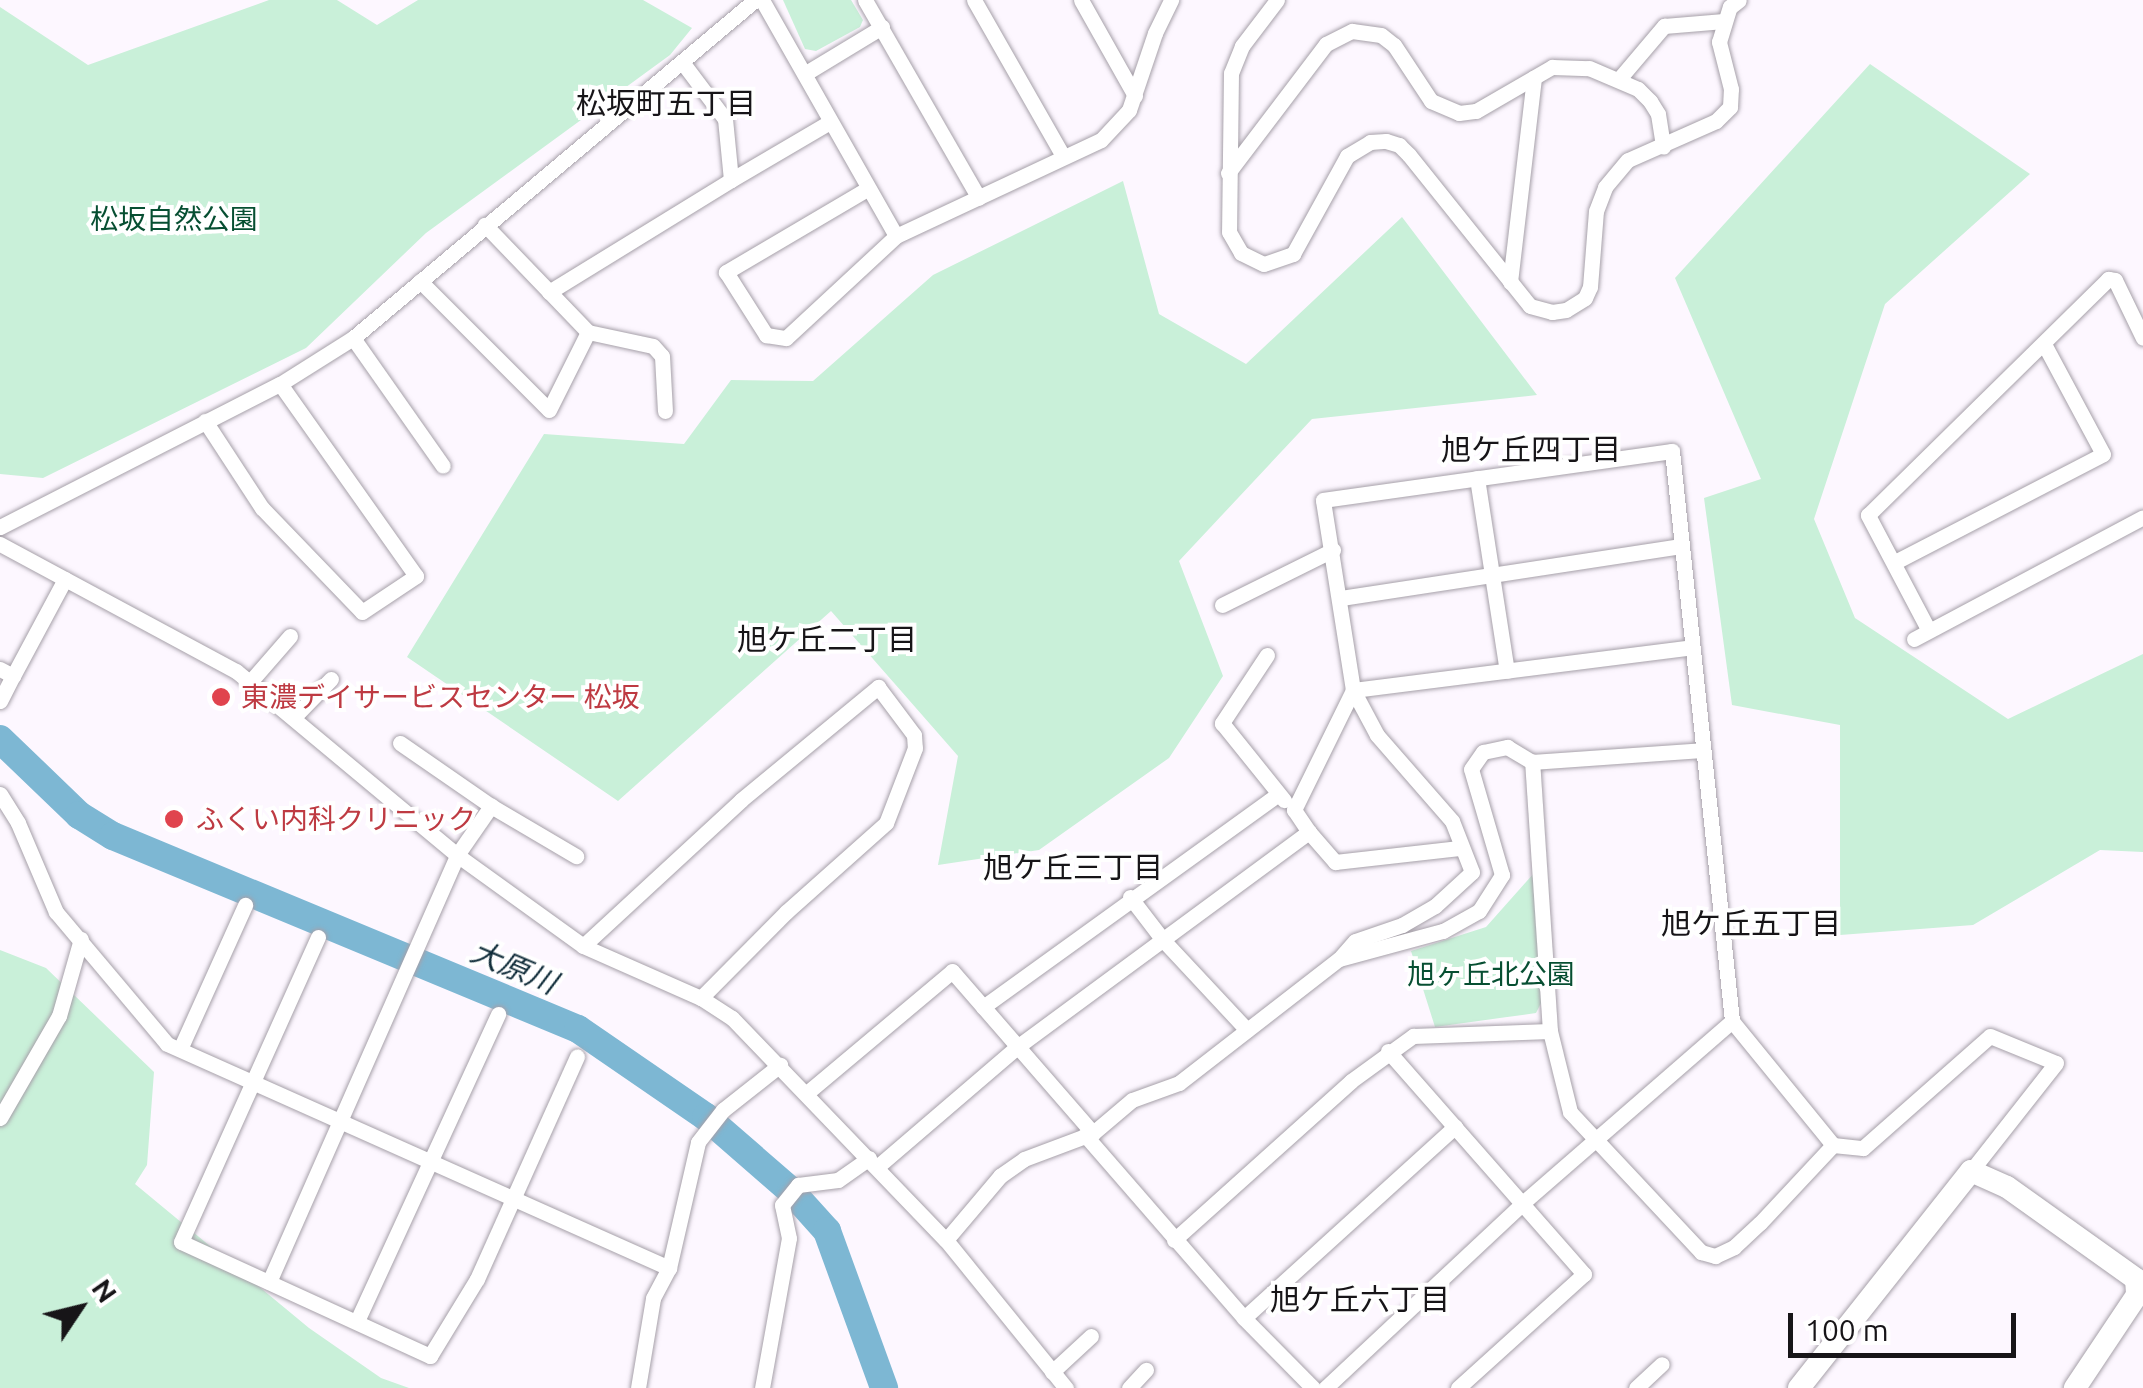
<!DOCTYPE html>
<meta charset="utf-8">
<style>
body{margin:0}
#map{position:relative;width:2143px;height:1388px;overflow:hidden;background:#fdf7ff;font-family:Ubuntu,"Noto Sans JP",sans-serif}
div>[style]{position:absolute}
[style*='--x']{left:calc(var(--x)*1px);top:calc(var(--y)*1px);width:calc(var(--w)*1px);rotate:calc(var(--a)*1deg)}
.green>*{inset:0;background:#c9f0d9}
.river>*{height:28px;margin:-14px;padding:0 14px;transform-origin:14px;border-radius:14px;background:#7db7d3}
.roads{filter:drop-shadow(0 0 2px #a6a0a9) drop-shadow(0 0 2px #a6a0a9)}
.street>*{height:15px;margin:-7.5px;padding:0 7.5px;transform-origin:7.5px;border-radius:7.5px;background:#fff}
.secondary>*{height:22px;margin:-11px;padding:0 11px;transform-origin:11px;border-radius:11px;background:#fff}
.dots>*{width:28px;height:28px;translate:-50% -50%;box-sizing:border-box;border:5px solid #fff;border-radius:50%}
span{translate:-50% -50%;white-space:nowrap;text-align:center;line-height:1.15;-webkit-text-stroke:8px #fff;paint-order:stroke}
.park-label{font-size:28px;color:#074f32}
.health-label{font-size:28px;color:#be3a42}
.left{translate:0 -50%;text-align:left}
.neighbourhood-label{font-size:30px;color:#171518}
.water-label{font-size:30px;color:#112d3a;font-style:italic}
.north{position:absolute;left:30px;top:1258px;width:100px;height:100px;-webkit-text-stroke:8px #fff;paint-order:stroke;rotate:55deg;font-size:28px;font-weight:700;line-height:40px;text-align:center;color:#171518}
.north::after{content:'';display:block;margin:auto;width:35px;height:45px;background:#171518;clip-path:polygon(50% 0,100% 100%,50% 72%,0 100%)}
.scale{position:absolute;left:1788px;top:1313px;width:228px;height:45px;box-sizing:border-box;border:5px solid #171518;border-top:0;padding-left:12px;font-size:30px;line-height:35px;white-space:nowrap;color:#171518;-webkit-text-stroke:8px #fff;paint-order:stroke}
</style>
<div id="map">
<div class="green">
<div style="clip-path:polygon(269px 0,337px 0,377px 25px,418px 0,643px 0,692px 28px,670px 55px,426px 233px,306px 348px,43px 478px,0 474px,0 7px,88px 65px)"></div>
<div style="clip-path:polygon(783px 0,851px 0,863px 20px,860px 27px,816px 51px,805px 49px)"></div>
<div style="clip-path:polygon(1870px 64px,2030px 174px,1885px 304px,1814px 519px,1855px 618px,2008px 719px,2143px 654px,2143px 852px,2100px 850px,1973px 925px,1840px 935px,1840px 725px,1732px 705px,1704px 498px,1761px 479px,1675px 278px)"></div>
<div style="clip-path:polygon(1123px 181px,1159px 314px,1246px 364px,1402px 217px,1537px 395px,1312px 419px,1179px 561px,1223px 676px,1169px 758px,1039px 850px,938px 865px,958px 756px,831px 611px,618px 801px,407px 657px,544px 434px,684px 444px,731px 380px,813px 381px,933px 275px)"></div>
<div style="clip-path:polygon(1535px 872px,1541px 1003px,1536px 1013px,1435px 1027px,1411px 951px,1486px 927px)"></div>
<div style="clip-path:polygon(0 950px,46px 968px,154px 1072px,147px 1165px,135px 1184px,309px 1328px,381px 1378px,409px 1388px,0 1388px)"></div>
</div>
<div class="river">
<div style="--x:0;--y:739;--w:110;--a:43.9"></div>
<div style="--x:79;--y:815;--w:40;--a:32"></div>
<div style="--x:113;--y:836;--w:503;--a:22.54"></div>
<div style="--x:578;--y:1029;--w:155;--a:34.5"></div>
<div style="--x:706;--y:1117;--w:113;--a:41"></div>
<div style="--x:791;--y:1191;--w:54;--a:48"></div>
<div style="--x:827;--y:1231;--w:167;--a:70"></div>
</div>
<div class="roads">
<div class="street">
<div style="--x:762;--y:0;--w:271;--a:60.4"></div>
<div style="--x:865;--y:0;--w:228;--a:60.1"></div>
<div style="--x:974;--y:0;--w:180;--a:60.3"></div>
<div style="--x:1081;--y:0;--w:110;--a:60.6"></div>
<div style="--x:1277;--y:0;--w:58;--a:127.3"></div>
<div style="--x:1242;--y:46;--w:29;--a:112"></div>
<div style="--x:1231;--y:73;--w:159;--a:90.7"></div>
<div style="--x:1229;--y:232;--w:24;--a:60"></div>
<div style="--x:1241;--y:253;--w:25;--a:26"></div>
<div style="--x:1264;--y:264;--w:31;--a:-19"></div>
<div style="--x:1293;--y:254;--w:112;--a:-61.1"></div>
<div style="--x:1347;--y:156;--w:27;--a:-31"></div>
<div style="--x:1370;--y:142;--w:16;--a:-4"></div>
<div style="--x:1386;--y:141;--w:14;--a:17"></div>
<div style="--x:1399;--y:145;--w:14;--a:45"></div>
<div style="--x:1409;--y:155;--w:193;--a:51.3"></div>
<div style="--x:1530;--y:306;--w:23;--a:15"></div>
<div style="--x:1552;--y:312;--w:14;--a:-8"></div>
<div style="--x:1566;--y:310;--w:22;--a:-32"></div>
<div style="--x:1585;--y:298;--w:12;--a:-66"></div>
<div style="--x:1590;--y:287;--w:76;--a:-85.5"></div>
<div style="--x:1596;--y:211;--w:26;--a:-69"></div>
<div style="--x:1605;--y:187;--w:35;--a:-50"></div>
<div style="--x:1628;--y:160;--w:96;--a:-23.9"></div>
<div style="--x:1716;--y:121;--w:20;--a:-45"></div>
<div style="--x:1730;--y:107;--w:18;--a:-87"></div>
<div style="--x:1731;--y:89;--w:49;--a:-104.3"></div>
<div style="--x:1719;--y:42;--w:37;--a:-73"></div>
<div style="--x:1730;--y:7;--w:11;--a:-38"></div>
<div style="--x:806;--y:73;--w:89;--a:-31.2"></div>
<div style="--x:1619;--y:79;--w:70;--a:-49.7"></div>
<div style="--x:1664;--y:26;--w:60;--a:-4.8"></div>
<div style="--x:1228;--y:173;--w:162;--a:-52.8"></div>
<div style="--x:1326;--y:44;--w:29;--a:-27"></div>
<div style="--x:1352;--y:31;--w:29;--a:8"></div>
<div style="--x:1381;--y:35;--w:16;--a:38"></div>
<div style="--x:1394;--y:45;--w:67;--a:56.5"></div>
<div style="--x:1431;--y:101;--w:30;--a:23"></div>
<div style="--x:1459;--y:113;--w:17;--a:-7"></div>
<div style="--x:1476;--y:111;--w:88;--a:-30.1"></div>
<div style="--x:1552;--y:67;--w:37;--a:2"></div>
<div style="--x:1589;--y:68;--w:53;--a:23.2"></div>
<div style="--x:1638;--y:89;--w:17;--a:45"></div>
<div style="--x:1650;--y:101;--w:15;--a:58"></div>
<div style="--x:1658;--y:114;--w:33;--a:81"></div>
<div style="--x:731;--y:180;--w:115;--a:-30.4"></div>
<div style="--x:867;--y:189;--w:164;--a:149.5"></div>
<div style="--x:726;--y:272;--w:75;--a:57.6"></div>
<div style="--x:766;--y:335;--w:20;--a:9"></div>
<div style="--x:786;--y:338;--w:150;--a:-42.8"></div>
<div style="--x:896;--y:236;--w:226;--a:-25.1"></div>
<div style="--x:1101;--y:140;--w:41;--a:-47"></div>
<div style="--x:1129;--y:110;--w:81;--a:-71.3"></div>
<div style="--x:1155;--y:33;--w:37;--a:-64"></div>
<div style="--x:420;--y:281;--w:182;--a:45"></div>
<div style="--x:549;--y:410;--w:87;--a:-63.4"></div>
<div style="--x:588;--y:332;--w:149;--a:-133.9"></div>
<div style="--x:1510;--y:282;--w:206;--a:-83.3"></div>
<div style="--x:549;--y:292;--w:214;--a:-31.6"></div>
<div style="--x:731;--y:180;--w:61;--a:-95.6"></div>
<div style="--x:725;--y:119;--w:71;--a:-127"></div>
<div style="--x:588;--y:332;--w:66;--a:12.2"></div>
<div style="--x:653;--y:346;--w:13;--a:48"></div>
<div style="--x:662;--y:356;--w:55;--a:86.9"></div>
<div style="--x:353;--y:338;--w:156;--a:54.9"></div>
<div style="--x:205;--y:421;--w:104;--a:56.8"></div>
<div style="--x:262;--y:508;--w:144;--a:46.1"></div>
<div style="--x:362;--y:612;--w:65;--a:-33.7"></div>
<div style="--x:416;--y:576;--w:235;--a:-125.3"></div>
<div style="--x:1477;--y:478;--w:195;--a:81.2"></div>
<div style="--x:0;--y:527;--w:314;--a:-27.1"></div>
<div style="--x:280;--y:384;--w:86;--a:-32.2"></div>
<div style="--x:353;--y:338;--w:525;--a:-40.06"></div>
<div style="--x:0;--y:544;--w:268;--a:28.3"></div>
<div style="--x:236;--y:671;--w:288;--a:39.8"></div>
<div style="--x:457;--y:855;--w:155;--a:35.8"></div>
<div style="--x:583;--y:946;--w:129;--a:23.8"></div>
<div style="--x:701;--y:998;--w:37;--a:33"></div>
<div style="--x:732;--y:1018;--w:308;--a:46.1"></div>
<div style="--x:946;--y:1240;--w:191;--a:51"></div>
<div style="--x:1895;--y:562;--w:234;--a:-27.4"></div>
<div style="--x:2103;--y:454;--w:125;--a:-118.2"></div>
<div style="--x:1341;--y:598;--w:344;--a:-8.7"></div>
<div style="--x:1222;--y:605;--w:124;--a:-26.4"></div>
<div style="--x:1928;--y:629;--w:129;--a:-117.8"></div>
<div style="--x:1868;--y:515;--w:337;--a:-44.5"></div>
<div style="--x:2108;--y:279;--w:7;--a:8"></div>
<div style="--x:2115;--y:280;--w:64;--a:64.2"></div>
<div style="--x:1914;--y:639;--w:259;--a:-28"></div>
<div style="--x:1267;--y:655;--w:82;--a:123.5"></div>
<div style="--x:1222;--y:723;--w:99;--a:51.2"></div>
<div style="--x:0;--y:669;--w:15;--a:28"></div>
<div style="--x:13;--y:676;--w:110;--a:-61.8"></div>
<div style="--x:250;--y:682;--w:61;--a:-49"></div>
<div style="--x:0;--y:701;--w:28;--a:-63"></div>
<div style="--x:294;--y:717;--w:53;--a:-45.8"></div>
<div style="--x:400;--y:743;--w:111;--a:34.7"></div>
<div style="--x:491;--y:806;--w:99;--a:30.5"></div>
<div style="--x:0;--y:794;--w:34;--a:58"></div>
<div style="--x:18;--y:823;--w:97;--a:66.9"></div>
<div style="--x:56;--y:912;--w:172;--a:49.9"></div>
<div style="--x:167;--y:1044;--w:550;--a:24.05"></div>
<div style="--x:669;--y:1268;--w:129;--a:-77"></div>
<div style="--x:698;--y:1142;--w:41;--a:-52"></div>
<div style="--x:723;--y:1110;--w:73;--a:-38.3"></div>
<div style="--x:1309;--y:832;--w:40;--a:49"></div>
<div style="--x:1335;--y:862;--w:125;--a:-6.4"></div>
<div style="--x:1130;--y:897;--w:54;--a:52.5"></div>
<div style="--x:1163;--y:940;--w:123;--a:47"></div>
<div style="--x:318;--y:937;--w:334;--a:114.2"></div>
<div style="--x:181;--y:1242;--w:274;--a:24.6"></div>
<div style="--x:430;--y:1356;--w:90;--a:-58.6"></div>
<div style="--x:477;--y:1279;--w:244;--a:-65.8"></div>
<div style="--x:583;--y:946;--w:215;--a:-42.7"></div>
<div style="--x:741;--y:800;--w:178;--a:-39.5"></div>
<div style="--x:878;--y:687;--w:60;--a:53.1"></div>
<div style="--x:914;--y:735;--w:13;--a:86"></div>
<div style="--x:915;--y:748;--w:80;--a:111.1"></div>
<div style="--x:886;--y:823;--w:134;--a:138.3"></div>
<div style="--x:786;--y:912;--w:121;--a:134.7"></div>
<div style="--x:1341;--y:957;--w:21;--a:-49"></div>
<div style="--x:1355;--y:941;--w:50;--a:-18.8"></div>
<div style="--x:1402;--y:925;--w:38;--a:-30"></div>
<div style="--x:1435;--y:906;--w:50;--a:-42.6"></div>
<div style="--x:1472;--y:872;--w:55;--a:-111.4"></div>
<div style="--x:1452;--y:821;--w:114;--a:-131.1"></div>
<div style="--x:1377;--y:735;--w:51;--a:-118.1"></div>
<div style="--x:1353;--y:690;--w:342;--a:-7.2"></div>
<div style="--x:983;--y:1007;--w:364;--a:-35.8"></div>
<div style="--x:1550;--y:1031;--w:83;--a:76.1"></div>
<div style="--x:1570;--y:1112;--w:192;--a:46.9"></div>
<div style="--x:1701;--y:1252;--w:15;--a:16"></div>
<div style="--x:1715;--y:1256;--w:21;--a:-25"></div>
<div style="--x:1734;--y:1247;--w:35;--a:-43"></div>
<div style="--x:1760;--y:1223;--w:107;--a:-46.9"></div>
<div style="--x:1833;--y:1145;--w:160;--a:-129.2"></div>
<div style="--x:181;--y:1047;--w:156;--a:-65.7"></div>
<div style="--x:1388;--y:1051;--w:297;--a:48.7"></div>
<div style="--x:1584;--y:1274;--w:170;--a:137.9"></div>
<div style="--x:808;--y:1092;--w:188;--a:-40"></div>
<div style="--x:952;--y:971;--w:215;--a:49"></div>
<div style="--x:0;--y:1118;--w:118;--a:-60"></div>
<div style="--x:59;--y:1016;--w:80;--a:-74.1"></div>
<div style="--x:1085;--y:1135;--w:242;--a:49"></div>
<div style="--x:1244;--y:1318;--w:98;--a:45.4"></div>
<div style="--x:1833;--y:1145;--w:30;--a:6"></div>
<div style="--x:1863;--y:1148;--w:169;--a:-41.4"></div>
<div style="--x:1990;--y:1036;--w:71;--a:22.2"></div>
<div style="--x:2056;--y:1063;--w:137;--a:128.2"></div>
<div style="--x:877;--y:1167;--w:184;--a:-40.6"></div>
<div style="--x:1017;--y:1047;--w:363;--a:-36.4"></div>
<div style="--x:1309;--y:832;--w:27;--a:-124"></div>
<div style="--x:1294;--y:810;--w:134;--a:-63.8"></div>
<div style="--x:1353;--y:690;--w:192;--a:-99"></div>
<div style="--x:1323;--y:500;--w:352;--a:-8"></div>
<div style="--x:1672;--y:451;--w:573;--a:83.99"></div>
<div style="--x:1732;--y:1021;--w:277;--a:139"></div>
<div style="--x:1523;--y:1203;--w:271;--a:136.9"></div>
<div style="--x:946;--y:1240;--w:84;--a:-49.8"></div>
<div style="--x:1000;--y:1176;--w:29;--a:-35"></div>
<div style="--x:1024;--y:1159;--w:74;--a:-20.6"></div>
<div style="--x:1093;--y:1133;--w:51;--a:-40.2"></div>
<div style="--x:1132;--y:1100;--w:50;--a:-19.9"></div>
<div style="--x:1179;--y:1083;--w:202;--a:-37.8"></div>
<div style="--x:1339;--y:959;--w:108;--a:-15.1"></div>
<div style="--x:1443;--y:931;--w:41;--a:-29.1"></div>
<div style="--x:1479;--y:911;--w:43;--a:-57.4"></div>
<div style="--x:1502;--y:875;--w:110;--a:-106.3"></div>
<div style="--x:1471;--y:769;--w:21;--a:-55"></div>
<div style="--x:1483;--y:752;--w:25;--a:-12"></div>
<div style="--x:1507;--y:747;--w:29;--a:31"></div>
<div style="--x:1532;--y:762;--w:170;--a:-4"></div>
<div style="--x:1174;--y:1240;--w:238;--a:-41.9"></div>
<div style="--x:1351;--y:1081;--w:77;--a:-36"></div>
<div style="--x:1413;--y:1036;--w:137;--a:-2.1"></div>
<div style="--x:1550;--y:1031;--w:270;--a:-93.8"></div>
<div style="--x:269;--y:1282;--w:467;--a:-66.2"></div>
<div style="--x:457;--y:855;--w:60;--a:-55.2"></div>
<div style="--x:1244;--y:1318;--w:285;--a:-42.2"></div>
<div style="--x:357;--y:1321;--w:338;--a:-65.3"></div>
<div style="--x:1052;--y:1372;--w:53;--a:-42.7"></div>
<div style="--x:638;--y:1388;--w:91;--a:-80.5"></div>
<div style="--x:653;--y:1298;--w:34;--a:-62"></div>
<div style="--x:762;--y:1388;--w:152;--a:-79.8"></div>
<div style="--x:789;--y:1238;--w:34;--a:-102"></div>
<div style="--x:782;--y:1205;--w:26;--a:-51"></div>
<div style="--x:798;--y:1185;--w:40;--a:-7.1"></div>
<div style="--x:838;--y:1180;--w:38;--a:-35"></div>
<div style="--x:1129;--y:1388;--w:25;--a:-47"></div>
<div style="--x:1636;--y:1388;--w:35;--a:-43"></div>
</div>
<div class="secondary">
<div style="--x:1799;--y:1388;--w:277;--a:-51.6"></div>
<div style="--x:1971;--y:1171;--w:39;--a:24"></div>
<div style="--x:2007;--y:1187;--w:158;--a:35.5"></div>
<div style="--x:2136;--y:1279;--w:16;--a:86"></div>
<div style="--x:2137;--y:1295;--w:112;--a:123.7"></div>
</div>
</div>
<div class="dots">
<div style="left:221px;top:697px;background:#e0444e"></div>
<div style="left:174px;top:819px;background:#e0444e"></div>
</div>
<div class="park-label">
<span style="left:174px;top:219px">松坂自然公園</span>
<span style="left:1491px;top:974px">旭ヶ丘北公園</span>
</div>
<div class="health-label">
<span class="left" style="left:241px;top:697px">東濃デイサービスセンター 松坂</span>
<span class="left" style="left:196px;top:819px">ふくい内科クリニック</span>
</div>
<div class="neighbourhood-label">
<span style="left:666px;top:103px">松坂町五丁目</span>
<span style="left:1531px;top:449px">旭ケ丘四丁目</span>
<span style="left:827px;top:639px">旭ケ丘二丁目</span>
<span style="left:1073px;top:867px">旭ケ丘三丁目</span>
<span style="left:1751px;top:923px">旭ケ丘五丁目</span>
<span style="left:1360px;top:1299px">旭ケ丘六丁目</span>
</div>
<div class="water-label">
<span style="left:514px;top:967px;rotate:23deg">大原川</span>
</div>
<div class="north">N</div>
<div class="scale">100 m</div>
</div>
